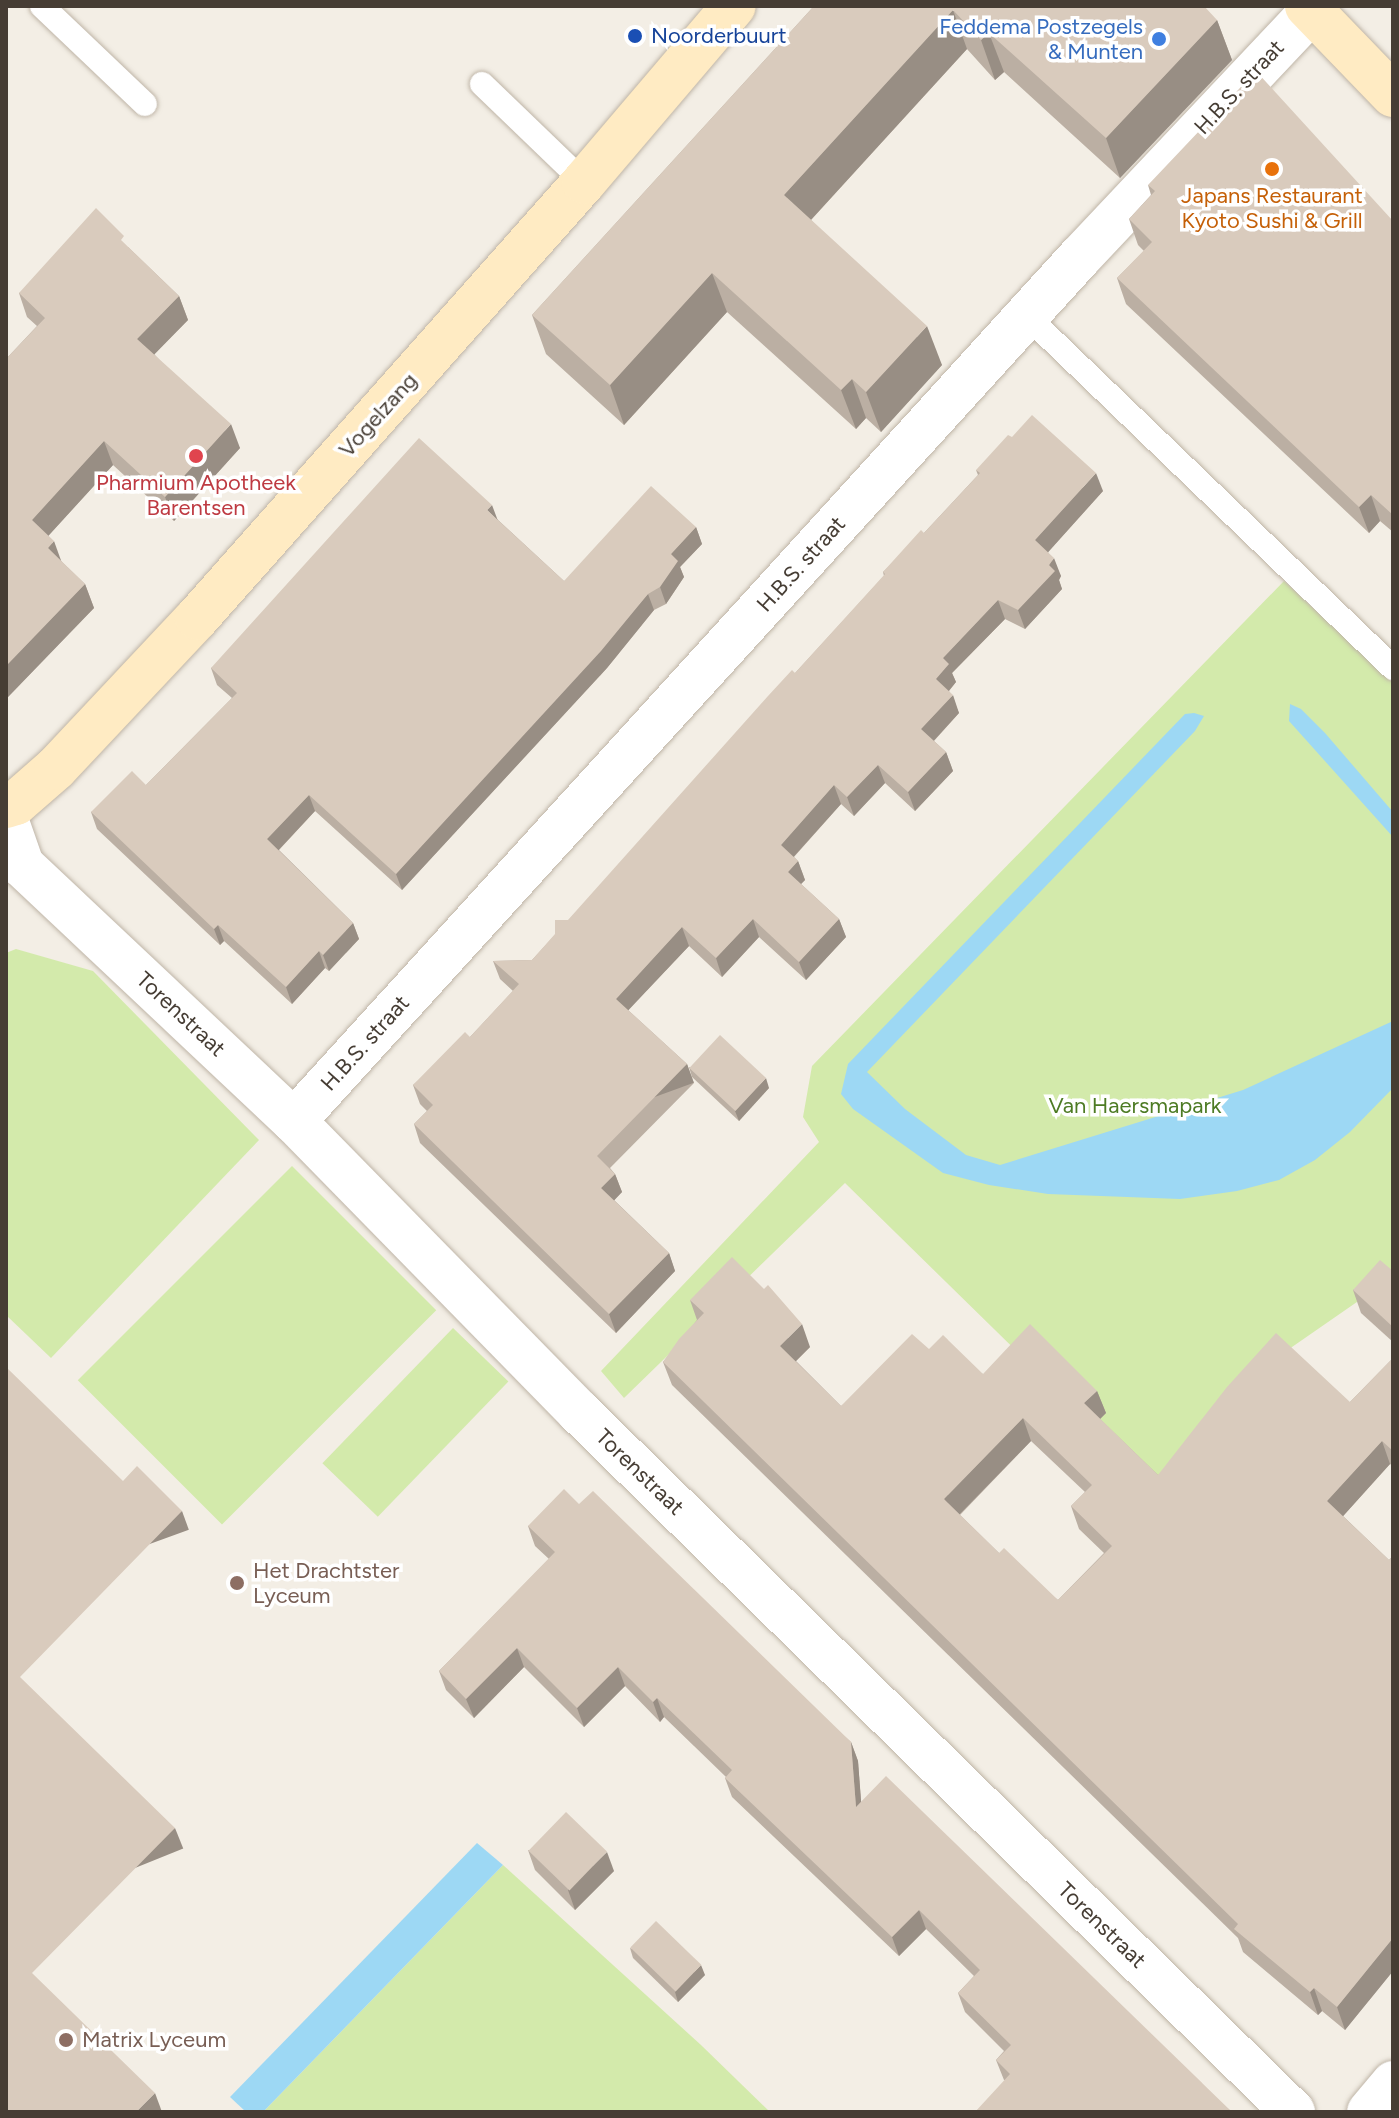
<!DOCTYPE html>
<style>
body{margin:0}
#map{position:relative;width:1399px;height:2118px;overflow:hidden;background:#f3eee5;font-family:Figtree,sans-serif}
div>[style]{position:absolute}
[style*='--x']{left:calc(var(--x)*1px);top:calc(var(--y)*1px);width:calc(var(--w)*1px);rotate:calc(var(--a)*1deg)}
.green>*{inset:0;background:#d3eaab;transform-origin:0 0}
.water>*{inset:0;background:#9dd8f4}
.roads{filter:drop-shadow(0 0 2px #bfb5a7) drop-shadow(0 0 2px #bfb5a7)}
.lane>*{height:24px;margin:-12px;padding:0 12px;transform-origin:12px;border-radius:12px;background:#fff}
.street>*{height:44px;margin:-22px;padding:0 22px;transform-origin:22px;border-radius:22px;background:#fff}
.secondary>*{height:44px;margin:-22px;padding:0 22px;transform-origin:22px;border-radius:22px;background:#ffebc3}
.wall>*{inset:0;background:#bbafa3}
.shaded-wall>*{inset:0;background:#988e84;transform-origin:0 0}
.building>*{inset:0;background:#d9cbbd;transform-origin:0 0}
.dots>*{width:22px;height:22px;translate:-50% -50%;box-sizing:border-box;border:4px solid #fff;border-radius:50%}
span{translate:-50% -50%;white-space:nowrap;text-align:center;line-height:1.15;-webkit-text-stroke:7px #fff;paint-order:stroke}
.shop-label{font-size:22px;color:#366cbe}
.right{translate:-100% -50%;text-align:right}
.transit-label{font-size:22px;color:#164399}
.left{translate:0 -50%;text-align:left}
.street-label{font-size:22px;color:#463d34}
.food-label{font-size:22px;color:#c56008}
.health-label{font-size:22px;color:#be3a42}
.park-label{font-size:22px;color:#4d7b24}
.education-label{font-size:22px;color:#785e54}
.frame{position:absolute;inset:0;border:8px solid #463d34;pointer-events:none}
</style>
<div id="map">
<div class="green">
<div style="clip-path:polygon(1284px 581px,1393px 683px,1393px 1277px,1292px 1347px,1152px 1484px,845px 1183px,624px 1398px,601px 1371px,819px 1142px,803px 1117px,812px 1066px)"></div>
<div style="clip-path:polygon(16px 949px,93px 971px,259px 1140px,51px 1358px,6px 1315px,6px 953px)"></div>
<div style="left:292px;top:1166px;width:204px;height:303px;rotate:45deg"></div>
<div style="left:453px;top:1328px;width:77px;height:188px;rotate:44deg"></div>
<div style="clip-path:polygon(503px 1865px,701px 2045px,770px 2112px,263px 2112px)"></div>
</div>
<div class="water">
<div style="clip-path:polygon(1290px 704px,1301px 709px,1325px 733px,1393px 812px,1393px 837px,1289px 721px)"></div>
<div style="clip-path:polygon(1194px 713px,1204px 716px,1195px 731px,867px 1072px,905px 1109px,966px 1155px,1000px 1165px,1243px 1090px,1393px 1021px,1393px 1088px,1350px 1132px,1315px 1160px,1279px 1180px,1237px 1191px,1180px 1199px,1048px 1194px,989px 1185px,943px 1173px,853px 1109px,841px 1094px,848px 1064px,1185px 714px)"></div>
<div style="clip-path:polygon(477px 1843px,503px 1865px,263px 2112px,246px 2112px,230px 2097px)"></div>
</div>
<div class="roads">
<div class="lane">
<div style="--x:42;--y:6;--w:142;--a:43.6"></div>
<div style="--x:482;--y:84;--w:141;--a:43.9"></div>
<div style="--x:1027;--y:316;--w:508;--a:43.88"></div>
</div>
<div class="street">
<div style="--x:6;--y:819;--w:49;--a:70.8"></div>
<div style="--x:22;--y:865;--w:374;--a:43.3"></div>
<div style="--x:294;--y:1121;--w:407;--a:45.6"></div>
<div style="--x:579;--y:1412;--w:1000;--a:44.43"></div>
<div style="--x:294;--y:1121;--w:1168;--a:-47.71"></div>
<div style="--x:1080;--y:257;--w:338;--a:-46.7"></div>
<div style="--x:1369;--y:2112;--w:38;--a:-50"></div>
</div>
<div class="secondary">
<div style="--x:1307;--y:6;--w:124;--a:46"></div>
<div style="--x:6;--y:806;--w:10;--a:-17"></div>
<div style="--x:16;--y:803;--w:53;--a:-41.2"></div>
<div style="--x:56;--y:768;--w:206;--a:-46.8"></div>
<div style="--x:197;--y:618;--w:583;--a:-48.41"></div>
<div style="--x:584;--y:182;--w:231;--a:-49.6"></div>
</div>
</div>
<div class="wall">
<div style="clip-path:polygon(814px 6px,1217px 20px,1232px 60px,1120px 178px,1004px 72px,995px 80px,967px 49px,811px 220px,942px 365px,881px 432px,866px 418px,856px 429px,727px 312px,624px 425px,546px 354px,532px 315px)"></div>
<div style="clip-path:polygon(1148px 185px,1393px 221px,1393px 532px,1380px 521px,1369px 533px,1126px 304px,1117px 278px,1144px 251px,1138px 245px,1129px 219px,1151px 195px)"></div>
<div style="clip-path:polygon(128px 247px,179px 296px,188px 320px,154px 354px,240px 448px,174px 521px,113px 465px,48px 536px,61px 561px,85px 584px,94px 608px,8px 697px,6px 695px,6px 359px,37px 326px,27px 317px,19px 293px)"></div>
<div style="clip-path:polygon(976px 470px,1103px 491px,1048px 552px,1061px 576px,1059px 580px,1062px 589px,1025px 629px,1005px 619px,952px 673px,956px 682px,949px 691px,959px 713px,934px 741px,946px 752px,953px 771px,915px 811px,885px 783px,854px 816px,841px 804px,794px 857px,798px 861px,805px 880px,801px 884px,839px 919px,846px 937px,806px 980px,759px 937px,722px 977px,689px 946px,628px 1010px,687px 1064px,694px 1083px,610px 1168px,615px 1174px,622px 1192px,614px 1200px,669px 1253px,675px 1271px,616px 1333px,420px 1143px,414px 1124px,427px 1111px,420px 1104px,413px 1085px,470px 1037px,513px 991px,500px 979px,493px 961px,532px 960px,884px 576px,883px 572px,924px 533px,978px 475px)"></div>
<div style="clip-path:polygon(497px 519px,564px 581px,696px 527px,702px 544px,680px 567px,684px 577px,666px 604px,654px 610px,607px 668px,402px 890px,315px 811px,279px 850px,353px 923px,359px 939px,329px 971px,325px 968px,292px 1004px,224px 941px,220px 945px,97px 829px,91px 812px,146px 785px,232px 698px,217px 685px,211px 668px)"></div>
<div style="clip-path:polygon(689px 1067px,769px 1088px,739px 1121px,692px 1077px)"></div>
<div style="clip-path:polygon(1393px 1271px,1393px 1342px,1361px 1313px,1353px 1290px)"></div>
<div style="clip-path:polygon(evenodd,690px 1300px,810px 1347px,796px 1361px,841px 1406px,929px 1349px,983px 1374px,1097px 1391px,1106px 1413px,1100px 1419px,1158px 1475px,1350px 1402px,1393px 1358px,1393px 1466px,1390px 1464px,1343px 1516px,1389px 1560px,1393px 1556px,1393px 1971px,1345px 2030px,1322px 2011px,1318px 2015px,1243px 1952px,1238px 1938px,672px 1385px,663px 1362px,697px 1320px,690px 1300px,1031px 1441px,1085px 1492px,1071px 1506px,1079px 1529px,1104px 1553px,1058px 1600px,999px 1553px,960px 1515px,1031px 1441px)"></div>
<div style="clip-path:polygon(579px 1504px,851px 1742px,858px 1761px,861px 1802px,1232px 2112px,1004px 2080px,996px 2060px,1004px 2051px,965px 2012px,958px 1993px,974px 1976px,926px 1929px,899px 1956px,732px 1797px,725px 1778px,726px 1777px,664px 1717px,660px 1722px,625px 1686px,584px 1727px,524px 1667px,474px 1718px,446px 1690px,439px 1671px,549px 1559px,535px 1546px,528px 1526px)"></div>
<div style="clip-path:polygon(528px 1850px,614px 1871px,575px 1910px,535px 1870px)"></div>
<div style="clip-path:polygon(630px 1948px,705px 1975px,678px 2002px,633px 1958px)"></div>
</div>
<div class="shaded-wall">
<div style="clip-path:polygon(953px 10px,967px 49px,798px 234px,784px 195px)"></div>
<div style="clip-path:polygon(1217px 20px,1232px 60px,1120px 178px,1106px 138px)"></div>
<div style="clip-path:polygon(989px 33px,1004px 72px,995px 80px,981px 40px)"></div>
<div style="clip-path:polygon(712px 273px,727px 312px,624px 425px,610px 385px)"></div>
<div style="clip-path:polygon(179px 296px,188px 320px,146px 363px,137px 339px)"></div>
<div style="clip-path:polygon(927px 326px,942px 365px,881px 432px,866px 392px)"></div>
<div style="clip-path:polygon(852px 379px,866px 418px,856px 429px,841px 390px)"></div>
<div style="clip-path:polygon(231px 424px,240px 448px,174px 521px,165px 497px)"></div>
<div style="clip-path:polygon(104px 441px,113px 465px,40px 545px,32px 520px)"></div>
<div style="clip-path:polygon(1096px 473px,1103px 491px,1042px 559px,1035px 540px)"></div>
<div style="clip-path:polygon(1371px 495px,1380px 521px,1369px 533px,1359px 507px)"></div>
<div style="clip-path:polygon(492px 505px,498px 521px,487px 510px)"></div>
<div style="clip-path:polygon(696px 527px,702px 544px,680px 567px,684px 577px,666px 604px,660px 587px,671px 554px)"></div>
<div style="clip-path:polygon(54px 541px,63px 566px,48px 548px)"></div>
<div style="clip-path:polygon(1054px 558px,1061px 576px,1059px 580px,1062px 589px,1025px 629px,1018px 610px)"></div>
<div style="clip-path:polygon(85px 584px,94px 608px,8px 697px,6px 692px,6px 666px)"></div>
<div style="clip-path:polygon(648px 594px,654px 610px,607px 668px,402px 890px,396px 874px)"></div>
<div style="clip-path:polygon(998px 600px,1005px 619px,952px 673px,956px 682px,943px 698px,936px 679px,943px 658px)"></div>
<div style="clip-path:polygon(953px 695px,959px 713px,928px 747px,921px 729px)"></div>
<div style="clip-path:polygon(946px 752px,953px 771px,915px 811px,908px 792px)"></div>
<div style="clip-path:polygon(878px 765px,885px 783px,854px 816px,847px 797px)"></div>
<div style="clip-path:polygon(834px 785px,841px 804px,788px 863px,781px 845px)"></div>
<div style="clip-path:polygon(309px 795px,315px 811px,273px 856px,267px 839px)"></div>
<div style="clip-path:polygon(798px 861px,805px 880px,795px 890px,788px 872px)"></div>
<div style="clip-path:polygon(753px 919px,759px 937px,722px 977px,716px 958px)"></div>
<div style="clip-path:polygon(839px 919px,846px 937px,806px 980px,799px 962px)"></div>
<div style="clip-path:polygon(353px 923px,359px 939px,329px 971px,323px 955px)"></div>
<div style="clip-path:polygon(218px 925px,224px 941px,220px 945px,214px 929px)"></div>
<div style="clip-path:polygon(682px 927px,689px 946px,622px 1017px,616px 999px)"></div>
<div style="clip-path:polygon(319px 951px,325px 968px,292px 1004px,286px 987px)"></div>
<div style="left:687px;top:1064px;width:20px;height:129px;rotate:70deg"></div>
<div style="clip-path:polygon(766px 1078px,769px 1088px,739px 1121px,735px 1111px)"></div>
<div style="clip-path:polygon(615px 1174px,622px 1192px,608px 1207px,601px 1188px)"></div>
<div style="clip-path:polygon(669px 1253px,675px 1271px,616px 1333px,609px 1314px)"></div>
<div style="clip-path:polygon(802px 1324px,810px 1347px,788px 1369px,780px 1346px)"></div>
<div style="clip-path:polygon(1097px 1391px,1106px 1413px,1093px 1426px,1084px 1403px)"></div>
<div style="clip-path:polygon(1023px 1418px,1031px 1441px,952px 1522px,944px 1499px)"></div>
<div style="clip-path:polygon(1382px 1441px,1390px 1464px,1336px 1524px,1327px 1501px)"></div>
<div style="left:182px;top:1511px;width:20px;height:232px;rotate:70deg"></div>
<div style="clip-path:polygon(517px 1648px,524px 1667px,474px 1718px,466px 1699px)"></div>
<div style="clip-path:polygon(618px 1667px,625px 1686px,584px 1727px,577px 1708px)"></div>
<div style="clip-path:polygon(657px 1698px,664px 1717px,660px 1722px,653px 1702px)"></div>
<div style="clip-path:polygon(851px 1742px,858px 1761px,863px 1826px,856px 1807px)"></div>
<div style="left:175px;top:1828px;width:22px;height:204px;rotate:68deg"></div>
<div style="clip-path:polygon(607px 1852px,614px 1871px,575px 1910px,568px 1890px)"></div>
<div style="clip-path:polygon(919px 1910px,926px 1929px,899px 1956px,892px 1937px)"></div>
<div style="clip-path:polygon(1393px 1938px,1393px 1971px,1345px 2030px,1337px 2007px)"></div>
<div style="clip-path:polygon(701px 1965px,705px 1975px,678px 2002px,675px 1992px)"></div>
<div style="clip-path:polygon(1314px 1988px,1322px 2011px,1318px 2015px,1310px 1992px)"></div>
<div style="clip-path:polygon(155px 2093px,162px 2112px,136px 2112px)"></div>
</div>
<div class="building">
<div style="clip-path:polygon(814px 6px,1204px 6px,1217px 20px,1106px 138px,989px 33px,981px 40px,953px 10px,784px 195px,927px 326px,866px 392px,852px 379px,841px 390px,712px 273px,610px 385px,532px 315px)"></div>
<div style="clip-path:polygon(1256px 71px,1393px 221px,1393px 515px,1371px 495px,1359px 507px,1117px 278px,1152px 242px,1129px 219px,1155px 191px,1148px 185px)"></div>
<div style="clip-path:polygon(96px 208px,124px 236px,121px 240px,179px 296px,137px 339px,231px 424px,165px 497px,104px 441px,32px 520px,54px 541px,48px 548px,85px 584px,6px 666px,6px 359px,45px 318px,19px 293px)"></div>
<div style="clip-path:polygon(1032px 415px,1096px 473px,1035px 540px,1054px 558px,1049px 565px,1055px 571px,1018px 610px,998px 600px,943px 658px,949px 664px,936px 679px,953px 695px,921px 729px,946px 752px,908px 792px,878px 765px,847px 797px,834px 785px,781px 845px,798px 861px,788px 872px,839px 919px,799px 962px,753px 919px,716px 958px,682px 927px,616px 999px,687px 1064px,597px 1156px,615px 1174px,601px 1188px,669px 1253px,609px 1314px,414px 1124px,433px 1105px,413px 1085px,465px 1032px,470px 1037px,519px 984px,493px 961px,532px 960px,555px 934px,555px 920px,568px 920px,768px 696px,792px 670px,795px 673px,885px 574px,883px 572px,921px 530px,924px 533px,980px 473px,976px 470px,1008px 435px,1012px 437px)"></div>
<div style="clip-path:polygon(419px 438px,492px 505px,487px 510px,564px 581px,651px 486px,696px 527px,671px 554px,678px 561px,660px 587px,648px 594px,601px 651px,396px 874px,309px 795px,267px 839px,353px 923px,323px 955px,319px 951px,286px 987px,218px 925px,214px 929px,91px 812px,132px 771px,146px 785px,237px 693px,211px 668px)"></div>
<div style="left:720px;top:1035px;width:63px;height:45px;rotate:43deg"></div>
<div style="clip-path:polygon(evenodd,732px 1257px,764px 1289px,768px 1285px,802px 1324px,780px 1346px,841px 1406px,912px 1334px,929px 1349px,943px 1335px,983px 1374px,1030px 1324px,1097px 1391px,1084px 1403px,1158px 1475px,1227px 1387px,1276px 1333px,1350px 1402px,1393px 1358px,1393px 1451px,1382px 1441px,1327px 1501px,1389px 1560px,1393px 1556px,1393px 1938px,1337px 2007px,1314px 1988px,1310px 1992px,1234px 1929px,1238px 1924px,663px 1362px,679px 1339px,704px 1313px,690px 1300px,732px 1257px,1023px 1418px,1092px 1485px,1071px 1506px,1112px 1546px,1058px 1600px,1004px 1548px,999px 1553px,944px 1499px,1023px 1418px)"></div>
<div style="clip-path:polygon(1380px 1260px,1393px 1271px,1393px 1327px,1353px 1290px)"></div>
<div style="clip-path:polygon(6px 1367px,123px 1481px,137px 1466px,182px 1511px,20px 1677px,175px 1828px,32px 1973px,155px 2093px,136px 2112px,6px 2112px)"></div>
<div style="clip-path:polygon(564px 1489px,579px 1504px,593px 1491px,851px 1742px,856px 1807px,886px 1776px,1232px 2112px,975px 2112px,1010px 2074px,996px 2060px,1011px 2045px,958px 1993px,980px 1970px,919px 1910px,892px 1937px,725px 1778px,732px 1770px,657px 1698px,653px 1702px,618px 1667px,577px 1708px,517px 1648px,466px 1699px,439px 1671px,555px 1552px,528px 1526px)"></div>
<div style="left:566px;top:1812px;width:57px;height:54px;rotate:44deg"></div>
<div style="left:656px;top:1921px;width:63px;height:37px;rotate:44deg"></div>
</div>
<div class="dots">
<div style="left:635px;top:36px;background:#1a4fb4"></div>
<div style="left:1159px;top:39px;background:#3f7fe0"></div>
<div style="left:1272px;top:169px;background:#e8710a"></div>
<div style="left:196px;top:456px;background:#e0444e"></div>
<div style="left:237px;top:1583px;background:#8d6e63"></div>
<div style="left:66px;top:2040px;background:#8d6e63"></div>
</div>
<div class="shop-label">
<span class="right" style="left:1143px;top:39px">Feddema Postzegels<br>&amp; Munten</span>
</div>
<div class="transit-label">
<span class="left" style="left:651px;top:36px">Noorderbuurt</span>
</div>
<div class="street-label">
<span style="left:1239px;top:87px;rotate:-47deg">H.B.S. straat</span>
<span style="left:378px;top:415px;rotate:-48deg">Vogelzang</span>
<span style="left:801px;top:564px;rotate:-48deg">H.B.S. straat</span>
<span style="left:181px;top:1014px;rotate:43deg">Torenstraat</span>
<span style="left:365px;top:1043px;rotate:-48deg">H.B.S. straat</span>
<span style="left:640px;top:1472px;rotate:44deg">Torenstraat</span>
<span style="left:1102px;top:1925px;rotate:44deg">Torenstraat</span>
</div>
<div class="food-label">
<span style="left:1272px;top:208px">Japans Restaurant<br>Kyoto Sushi &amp; Grill</span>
</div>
<div class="health-label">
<span style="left:196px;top:495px">Pharmium Apotheek<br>Barentsen</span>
</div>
<div class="park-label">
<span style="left:1135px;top:1106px">Van Haersmapark</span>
</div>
<div class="education-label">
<span class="left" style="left:253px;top:1583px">Het Drachtster<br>Lyceum</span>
<span class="left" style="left:82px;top:2040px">Matrix Lyceum</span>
</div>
<div class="frame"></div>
</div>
